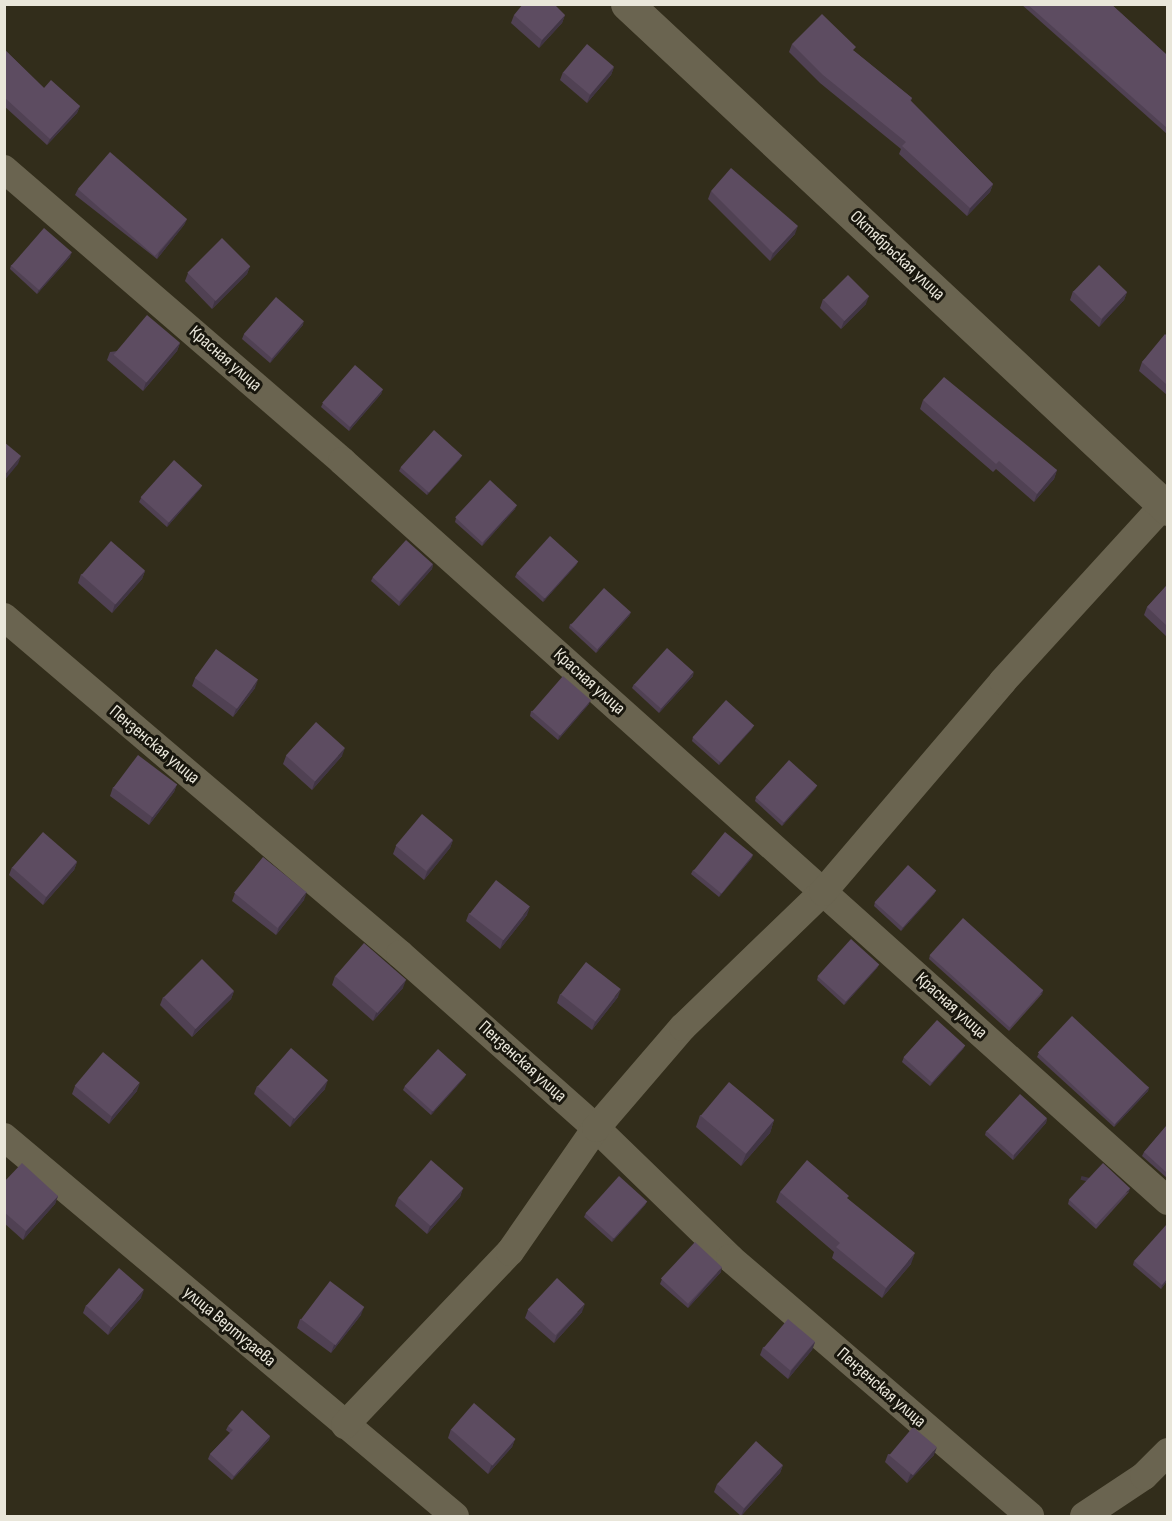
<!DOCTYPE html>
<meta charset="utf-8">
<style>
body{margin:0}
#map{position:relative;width:1172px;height:1521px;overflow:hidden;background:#322d1b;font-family:"Sofia Sans Condensed",sans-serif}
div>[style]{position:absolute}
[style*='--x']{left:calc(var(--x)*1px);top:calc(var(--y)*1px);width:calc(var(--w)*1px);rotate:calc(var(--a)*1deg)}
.street>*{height:28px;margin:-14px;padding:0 14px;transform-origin:14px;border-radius:14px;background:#6a6450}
.secondary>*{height:33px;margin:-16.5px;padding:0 16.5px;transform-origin:16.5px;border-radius:16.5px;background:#6a6450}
.wall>*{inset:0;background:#504153}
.shaded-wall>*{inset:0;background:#413544;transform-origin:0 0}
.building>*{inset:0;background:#5d4c61;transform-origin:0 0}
span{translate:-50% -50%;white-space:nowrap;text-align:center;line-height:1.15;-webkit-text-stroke:6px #18160d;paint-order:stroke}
.street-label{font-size:18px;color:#e9e6da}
.frame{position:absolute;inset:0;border:6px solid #e9e6da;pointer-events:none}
</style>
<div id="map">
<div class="street">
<div style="--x:4;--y:169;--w:447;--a:40.8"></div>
<div style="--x:342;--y:461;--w:1109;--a:41.86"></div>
<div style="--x:4;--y:617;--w:520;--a:40.4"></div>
<div style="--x:400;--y:954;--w:262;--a:41.6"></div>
<div style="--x:596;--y:1128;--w:187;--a:44.1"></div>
<div style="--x:730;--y:1258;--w:396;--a:40.7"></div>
<div style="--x:4;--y:1137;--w:589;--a:40.04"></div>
<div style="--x:345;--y:1425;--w:239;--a:-46.4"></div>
<div style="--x:510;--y:1252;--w:151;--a:-55.3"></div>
<div style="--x:596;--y:1128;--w:133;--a:-49.3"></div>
<div style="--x:683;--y:1027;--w:194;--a:-44"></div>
<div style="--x:823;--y:892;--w:277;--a:-49.5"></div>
<div style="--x:1003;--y:681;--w:245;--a:-47.6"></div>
<div style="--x:1084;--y:1516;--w:72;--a:-33.7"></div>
<div style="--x:1144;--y:1476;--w:34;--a:-45"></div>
</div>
<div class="secondary">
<div style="--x:627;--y:4;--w:740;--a:43.03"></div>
</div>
<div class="wall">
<div style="clip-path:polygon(1021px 4px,1111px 4px,1167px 55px,1167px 134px)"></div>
<div style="clip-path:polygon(514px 15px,565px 15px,562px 23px,539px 48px,511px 23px)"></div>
<div style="clip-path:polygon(792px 44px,854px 51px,912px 98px,911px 101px,993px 184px,990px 192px,967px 216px,899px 154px,901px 149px,820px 83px,789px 52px)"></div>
<div style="clip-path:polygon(4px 49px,44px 88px,80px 106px,77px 113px,47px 145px,4px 106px)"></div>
<div style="clip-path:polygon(614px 67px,611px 75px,587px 103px,560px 80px,563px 72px)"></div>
<div style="clip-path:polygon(78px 189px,187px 219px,184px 225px,157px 259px,75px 195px)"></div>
<div style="clip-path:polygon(711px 191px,795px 234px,770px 261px,708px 199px)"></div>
<div style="clip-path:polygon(70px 257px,37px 294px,10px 269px,11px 265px)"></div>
<div style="clip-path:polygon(250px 266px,247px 274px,212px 309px,185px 281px,188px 273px)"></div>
<div style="clip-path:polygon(1073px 291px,1127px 292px,1124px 300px,1099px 327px,1070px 300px)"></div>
<div style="clip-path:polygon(823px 299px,866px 304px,841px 329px,820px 308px)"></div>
<div style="clip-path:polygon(303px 325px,270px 363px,242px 339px,244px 334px)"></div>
<div style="clip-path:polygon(1167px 336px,1167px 395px,1139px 371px,1142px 362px)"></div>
<div style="clip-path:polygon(180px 343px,177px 351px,143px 391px,107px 360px,110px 352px)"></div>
<div style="clip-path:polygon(383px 389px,381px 394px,349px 431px,321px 407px,323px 403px)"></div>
<div style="clip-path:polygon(923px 400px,1057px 470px,1054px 479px,1034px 502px,996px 469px,993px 472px,920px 409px)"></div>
<div style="clip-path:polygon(460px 459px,427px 495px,399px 471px,401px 467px)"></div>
<div style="clip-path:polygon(202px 485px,200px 489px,167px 527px,139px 502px,141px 498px)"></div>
<div style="clip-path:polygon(515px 509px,482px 546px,455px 522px,456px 518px)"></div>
<div style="clip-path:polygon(578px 561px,576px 565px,543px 602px,515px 577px,517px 573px)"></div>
<div style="clip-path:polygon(433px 564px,432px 569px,399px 606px,371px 581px,373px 577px)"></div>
<div style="clip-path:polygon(145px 571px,142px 579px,112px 613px,78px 583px,81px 574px)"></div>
<div style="clip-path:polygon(1167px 585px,1167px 637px,1144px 615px,1147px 607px)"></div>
<div style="clip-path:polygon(631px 612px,629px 616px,596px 653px,569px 628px,570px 624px)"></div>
<div style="clip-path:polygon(693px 676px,659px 713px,632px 688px,634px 684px)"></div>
<div style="clip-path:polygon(195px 678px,255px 688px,233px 717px,192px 686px)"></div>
<div style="clip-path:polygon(589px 704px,558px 740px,530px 716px,531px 711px)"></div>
<div style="clip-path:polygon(752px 729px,719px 765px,692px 741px,693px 737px)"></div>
<div style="clip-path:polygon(286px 756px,342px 756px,312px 790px,283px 764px)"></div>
<div style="clip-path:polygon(177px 784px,174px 792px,149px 825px,110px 796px,113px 787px)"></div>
<div style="clip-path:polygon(817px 785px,815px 789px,782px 826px,755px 801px,756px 797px)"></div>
<div style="clip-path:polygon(453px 840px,450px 848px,424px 880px,393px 854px,396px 846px)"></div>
<div style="clip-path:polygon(753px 855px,751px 859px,719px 897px,691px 874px,693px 870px)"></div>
<div style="clip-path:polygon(77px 862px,74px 870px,43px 905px,9px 875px,12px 867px)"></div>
<div style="clip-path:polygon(936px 890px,934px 894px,901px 931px,874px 906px,875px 902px)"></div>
<div style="clip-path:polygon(235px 893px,304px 900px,276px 935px,232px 901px)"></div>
<div style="clip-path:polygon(469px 913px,527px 915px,500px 949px,466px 921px)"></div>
<div style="clip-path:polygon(930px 955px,1043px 990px,1042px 994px,1009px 1031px,929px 959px)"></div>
<div style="clip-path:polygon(879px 964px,877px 968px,844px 1005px,817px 980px,818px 976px)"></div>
<div style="clip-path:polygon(335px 976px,403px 988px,373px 1021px,332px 985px)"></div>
<div style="clip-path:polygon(234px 991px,231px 999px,192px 1037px,160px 1005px,163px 997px)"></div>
<div style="clip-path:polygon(560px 994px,618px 997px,592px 1030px,557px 1003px)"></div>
<div style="clip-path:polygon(965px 1045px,963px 1049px,930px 1086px,902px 1062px,904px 1057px)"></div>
<div style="clip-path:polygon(1039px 1053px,1149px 1087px,1148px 1091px,1114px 1127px,1037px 1057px)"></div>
<div style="clip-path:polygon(466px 1074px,464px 1078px,431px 1115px,403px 1090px,405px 1086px)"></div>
<div style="clip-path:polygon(75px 1086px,137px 1091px,109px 1124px,72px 1094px)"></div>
<div style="clip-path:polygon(257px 1086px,325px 1089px,290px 1127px,254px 1094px)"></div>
<div style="clip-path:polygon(700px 1115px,774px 1120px,770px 1133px,741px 1166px,696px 1127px)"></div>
<div style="clip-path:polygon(1047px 1118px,1046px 1123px,1013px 1160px,985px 1135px,986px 1131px)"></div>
<div style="clip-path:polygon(1167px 1125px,1167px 1178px,1142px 1156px,1144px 1152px)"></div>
<div style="clip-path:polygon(4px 1182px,58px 1196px,55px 1204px,23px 1240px,4px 1223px)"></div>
<div style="clip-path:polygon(463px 1188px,460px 1197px,427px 1234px,395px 1206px,398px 1198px)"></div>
<div style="clip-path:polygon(780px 1192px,848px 1199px,911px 1264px,882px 1298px,832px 1258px,834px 1252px,776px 1202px)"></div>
<div style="clip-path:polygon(1129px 1192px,1096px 1229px,1068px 1204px,1069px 1200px)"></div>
<div style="clip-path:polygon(647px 1201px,645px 1205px,612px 1242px,584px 1217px,586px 1213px)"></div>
<div style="clip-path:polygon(1134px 1261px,1167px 1281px,1161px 1289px,1133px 1265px)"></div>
<div style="clip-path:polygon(721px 1272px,688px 1308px,660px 1284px,662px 1279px)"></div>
<div style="clip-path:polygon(141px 1298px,108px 1335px,83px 1313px,86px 1305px)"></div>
<div style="clip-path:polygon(528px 1310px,582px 1312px,554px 1343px,525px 1318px)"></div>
<div style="clip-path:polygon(361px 1315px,331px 1353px,297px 1328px,300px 1319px)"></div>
<div style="clip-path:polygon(815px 1342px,812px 1350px,788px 1379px,760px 1355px,763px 1347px)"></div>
<div style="clip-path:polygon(228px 1426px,270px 1436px,269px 1440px,232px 1480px,208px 1459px,210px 1454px,230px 1433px,226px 1430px)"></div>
<div style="clip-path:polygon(451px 1429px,515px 1439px,512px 1447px,488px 1474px,448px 1438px)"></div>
<div style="clip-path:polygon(888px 1454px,934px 1455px,907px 1483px,885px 1462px)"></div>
<div style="clip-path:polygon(783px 1465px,780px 1473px,741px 1516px,714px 1492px,717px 1484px)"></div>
</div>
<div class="shaded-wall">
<div style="clip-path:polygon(565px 15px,562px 23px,539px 48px,542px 40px)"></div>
<div style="clip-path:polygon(614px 67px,611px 75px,587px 103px,590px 95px)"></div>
<div style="clip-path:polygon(80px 106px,77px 113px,47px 145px,50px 139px)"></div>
<div style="clip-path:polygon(993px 184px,990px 192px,967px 216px,970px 208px)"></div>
<div style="clip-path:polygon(187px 219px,184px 225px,157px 259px,159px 253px)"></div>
<div style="clip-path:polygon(798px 226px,795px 234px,770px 261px,773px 253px)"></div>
<div style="clip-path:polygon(72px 252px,70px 257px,37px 294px,39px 289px)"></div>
<div style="clip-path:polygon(250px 266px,247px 274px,212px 309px,215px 300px)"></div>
<div style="clip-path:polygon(1127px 292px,1124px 300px,1099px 327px,1102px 319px)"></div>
<div style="clip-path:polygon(869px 296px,866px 304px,841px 329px,844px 321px)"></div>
<div style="clip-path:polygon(304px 321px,303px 325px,270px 363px,272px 359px)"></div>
<div style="clip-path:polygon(180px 343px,177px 351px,143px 391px,146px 382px)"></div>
<div style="clip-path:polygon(383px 389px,381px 394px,349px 431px,350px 427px)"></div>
<div style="clip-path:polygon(462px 455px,460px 459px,427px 495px,428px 491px)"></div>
<div style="clip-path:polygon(21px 456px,18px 464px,4px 481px,4px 476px)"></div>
<div style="clip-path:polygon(1057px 470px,1054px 479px,1034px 502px,1037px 494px)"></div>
<div style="clip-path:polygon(202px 485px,200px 489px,167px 527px,168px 523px)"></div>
<div style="clip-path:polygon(517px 505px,515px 509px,482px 546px,484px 542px)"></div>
<div style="clip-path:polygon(578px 561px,576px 565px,543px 602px,544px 598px)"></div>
<div style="clip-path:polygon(433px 564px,432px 569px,399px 606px,400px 602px)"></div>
<div style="clip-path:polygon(145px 571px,142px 579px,112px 613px,115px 604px)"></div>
<div style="clip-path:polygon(631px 612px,629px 616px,596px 653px,598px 649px)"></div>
<div style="clip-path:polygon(694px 672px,693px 676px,659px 713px,661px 709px)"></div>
<div style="clip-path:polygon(258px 680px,255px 688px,233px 717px,236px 709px)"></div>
<div style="clip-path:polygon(591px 700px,589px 704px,558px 740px,559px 736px)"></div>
<div style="clip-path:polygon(754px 725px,752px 729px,719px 765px,720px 761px)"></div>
<div style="clip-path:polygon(345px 748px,342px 756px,312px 790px,315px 781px)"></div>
<div style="clip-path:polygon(177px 784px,174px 792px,149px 825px,152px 817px)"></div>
<div style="clip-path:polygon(817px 785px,815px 789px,782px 826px,784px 822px)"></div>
<div style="clip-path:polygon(453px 840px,450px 848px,424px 880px,427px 872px)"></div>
<div style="clip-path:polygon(753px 855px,751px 859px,719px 897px,721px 893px)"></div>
<div style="clip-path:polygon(77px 862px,74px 870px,43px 905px,46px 897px)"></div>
<div style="clip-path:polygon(936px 890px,934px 894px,901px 931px,903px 927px)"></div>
<div style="clip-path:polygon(307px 892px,304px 900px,276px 935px,279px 927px)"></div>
<div style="clip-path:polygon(530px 907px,527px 915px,500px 949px,503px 940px)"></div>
<div style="clip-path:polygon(879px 964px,877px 968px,844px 1005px,846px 1001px)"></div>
<div style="clip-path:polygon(406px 980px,403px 988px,373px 1021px,376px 1013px)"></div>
<div style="clip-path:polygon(621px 989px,618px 997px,592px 1030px,595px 1022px)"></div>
<div style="left:1043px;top:990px;width:4px;height:50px;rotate:104deg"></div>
<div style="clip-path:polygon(234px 991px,231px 999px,192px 1037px,195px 1029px)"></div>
<div style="clip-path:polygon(965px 1045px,963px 1049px,930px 1086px,932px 1082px)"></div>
<div style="clip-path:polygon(466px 1074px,464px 1078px,431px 1115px,432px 1111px)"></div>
<div style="clip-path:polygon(328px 1080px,325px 1089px,290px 1127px,293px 1119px)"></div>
<div style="clip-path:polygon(140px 1083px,137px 1091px,109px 1124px,112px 1116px)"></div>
<div style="clip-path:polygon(1149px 1087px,1148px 1091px,1114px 1127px,1116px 1123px)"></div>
<div style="clip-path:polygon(1047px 1118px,1046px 1123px,1013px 1160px,1014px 1155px)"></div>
<div style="clip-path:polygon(774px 1120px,770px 1133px,741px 1166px,746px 1154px)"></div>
<div style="clip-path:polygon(463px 1188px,460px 1197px,427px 1234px,430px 1226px)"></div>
<div style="left:1130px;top:1188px;width:4px;height:50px;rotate:104deg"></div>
<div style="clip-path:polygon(58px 1196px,55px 1204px,23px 1240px,26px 1231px)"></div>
<div style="clip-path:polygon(647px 1201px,645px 1205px,612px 1242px,613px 1238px)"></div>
<div style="clip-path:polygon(915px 1253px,911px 1264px,882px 1298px,886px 1288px)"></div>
<div style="clip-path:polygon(722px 1267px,721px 1272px,688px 1308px,690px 1304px)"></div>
<div style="clip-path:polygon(1167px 1279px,1167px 1281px,1161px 1289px,1162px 1285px)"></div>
<div style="clip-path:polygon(144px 1290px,141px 1298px,108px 1335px,111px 1327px)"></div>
<div style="clip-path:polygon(585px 1304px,582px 1312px,554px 1343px,557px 1335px)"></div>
<div style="clip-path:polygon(364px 1307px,361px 1315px,331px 1353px,334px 1345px)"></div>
<div style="clip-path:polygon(815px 1342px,812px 1350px,788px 1379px,791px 1371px)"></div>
<div style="clip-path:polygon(270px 1436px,269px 1440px,232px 1480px,234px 1476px)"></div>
<div style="clip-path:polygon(515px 1439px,512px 1447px,488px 1474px,491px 1466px)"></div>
<div style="clip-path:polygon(937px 1447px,934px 1455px,907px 1483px,910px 1475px)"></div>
<div style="clip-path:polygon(783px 1465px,780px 1473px,741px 1516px,744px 1509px)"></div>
</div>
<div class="building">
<div style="clip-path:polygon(523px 4px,554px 4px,565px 15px,542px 40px,514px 15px)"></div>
<div style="clip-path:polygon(1027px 4px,1111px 4px,1167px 55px,1167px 128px)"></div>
<div style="clip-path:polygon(822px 14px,856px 47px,853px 50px,912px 98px,910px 100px,993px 184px,970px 208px,902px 146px,906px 142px,823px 75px,792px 44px)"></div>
<div style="left:587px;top:44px;width:35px;height:37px;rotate:40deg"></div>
<div style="clip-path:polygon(4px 49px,44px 88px,51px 80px,80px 106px,50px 139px,5px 98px,4px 99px)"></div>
<div style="left:110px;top:152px;width:102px;height:49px;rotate:41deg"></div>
<div style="clip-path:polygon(731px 168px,798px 226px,773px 253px,711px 191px)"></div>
<div style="left:44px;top:228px;width:37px;height:50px;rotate:41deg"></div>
<div style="left:222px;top:238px;width:40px;height:49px;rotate:45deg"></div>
<div style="left:1099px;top:265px;width:39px;height:37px;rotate:44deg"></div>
<div style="left:848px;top:275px;width:30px;height:35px;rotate:45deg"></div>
<div style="left:276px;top:297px;width:37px;height:49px;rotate:41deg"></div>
<div style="left:147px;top:315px;width:43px;height:52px;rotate:40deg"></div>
<div style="clip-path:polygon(1165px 334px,1167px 336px,1167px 385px,1142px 362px)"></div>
<div style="left:355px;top:365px;width:37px;height:50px;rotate:41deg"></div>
<div style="clip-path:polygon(944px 377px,1057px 470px,1037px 494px,999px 461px,996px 464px,923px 400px)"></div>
<div style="left:434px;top:430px;width:38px;height:50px;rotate:42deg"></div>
<div style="clip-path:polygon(4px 442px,21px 456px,4px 476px)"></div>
<div style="left:174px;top:460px;width:38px;height:50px;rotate:42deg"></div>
<div style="left:490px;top:480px;width:37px;height:51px;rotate:43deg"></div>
<div style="left:550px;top:536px;width:38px;height:50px;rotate:42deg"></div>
<div style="left:406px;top:540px;width:36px;height:50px;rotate:42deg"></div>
<div style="left:111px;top:541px;width:45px;height:45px;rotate:41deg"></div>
<div style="clip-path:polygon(1167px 585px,1167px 626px,1147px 607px)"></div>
<div style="left:604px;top:588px;width:36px;height:50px;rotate:42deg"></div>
<div style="left:667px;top:648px;width:36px;height:49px;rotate:42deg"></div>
<div style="left:216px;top:649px;width:52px;height:36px;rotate:36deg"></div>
<div style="left:563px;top:676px;width:37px;height:47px;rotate:41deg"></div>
<div style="left:726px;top:700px;width:38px;height:50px;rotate:42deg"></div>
<div style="left:316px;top:722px;width:39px;height:45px;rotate:42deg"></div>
<div style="left:138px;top:755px;width:49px;height:41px;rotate:37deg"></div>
<div style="left:789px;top:760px;width:38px;height:50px;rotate:42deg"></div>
<div style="left:422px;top:814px;width:40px;height:41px;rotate:40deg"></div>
<div style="left:43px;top:832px;width:45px;height:47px;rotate:41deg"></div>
<div style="left:725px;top:832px;width:36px;height:50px;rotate:39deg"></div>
<div style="left:263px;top:857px;width:56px;height:46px;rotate:39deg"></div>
<div style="left:908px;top:865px;width:38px;height:50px;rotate:42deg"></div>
<div style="left:496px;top:880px;width:43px;height:43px;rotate:38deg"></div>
<div style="left:963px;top:918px;width:108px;height:50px;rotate:42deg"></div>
<div style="left:851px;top:939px;width:38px;height:50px;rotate:42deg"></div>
<div style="left:364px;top:943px;width:56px;height:44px;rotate:41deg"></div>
<div style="left:202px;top:959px;width:45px;height:54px;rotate:45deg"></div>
<div style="left:586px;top:962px;width:44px;height:41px;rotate:38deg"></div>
<div style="left:1072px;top:1016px;width:105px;height:50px;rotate:43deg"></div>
<div style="left:937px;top:1020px;width:38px;height:50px;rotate:42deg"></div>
<div style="left:291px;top:1048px;width:49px;height:51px;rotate:41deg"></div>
<div style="left:438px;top:1049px;width:38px;height:50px;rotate:42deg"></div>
<div style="left:103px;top:1052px;width:48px;height:44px;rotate:40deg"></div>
<div style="left:729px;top:1082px;width:59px;height:44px;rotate:40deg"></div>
<div style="left:1020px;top:1094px;width:36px;height:50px;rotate:42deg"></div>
<div style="clip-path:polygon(1167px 1125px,1167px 1173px,1144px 1152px)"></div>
<div style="left:431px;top:1160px;width:43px;height:50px;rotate:41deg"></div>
<div style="clip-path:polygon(807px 1160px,849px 1196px,847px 1198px,915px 1253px,886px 1288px,836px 1247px,840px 1243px,780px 1192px)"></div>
<div style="clip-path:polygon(22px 1163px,58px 1196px,26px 1231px,4px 1212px,4px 1182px)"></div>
<div style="left:1103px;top:1163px;width:37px;height:50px;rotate:43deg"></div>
<div style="left:619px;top:1176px;width:38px;height:50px;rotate:42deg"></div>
<div style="clip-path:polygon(1167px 1224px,1167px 1279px,1162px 1285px,1134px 1261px)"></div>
<div style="left:695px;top:1242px;width:37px;height:50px;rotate:43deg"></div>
<div style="left:119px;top:1268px;width:33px;height:50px;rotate:41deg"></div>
<div style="left:557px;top:1278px;width:38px;height:43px;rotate:43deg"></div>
<div style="left:330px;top:1281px;width:43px;height:48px;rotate:37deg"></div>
<div style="left:788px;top:1319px;width:35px;height:38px;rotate:40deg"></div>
<div style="left:474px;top:1403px;width:55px;height:35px;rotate:41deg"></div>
<div style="clip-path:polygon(242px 1410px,270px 1436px,234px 1476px,210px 1454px,233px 1430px,228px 1426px)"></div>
<div style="left:913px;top:1427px;width:31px;height:37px;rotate:40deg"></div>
<div style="left:756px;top:1441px;width:36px;height:58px;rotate:42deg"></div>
</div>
<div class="street-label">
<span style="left:897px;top:256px;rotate:43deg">Октябрьская улица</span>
<span style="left:225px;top:359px;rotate:41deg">Красная улица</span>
<span style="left:589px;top:682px;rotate:42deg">Красная улица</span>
<span style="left:154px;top:745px;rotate:40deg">Пензенская улица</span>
<span style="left:951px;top:1006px;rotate:42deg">Красная улица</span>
<span style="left:522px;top:1062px;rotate:42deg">Пензенская улица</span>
<span style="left:229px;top:1327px;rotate:40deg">улица Вертузаева</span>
<span style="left:881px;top:1388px;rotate:41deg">Пензенская улица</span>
</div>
<div class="frame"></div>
</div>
